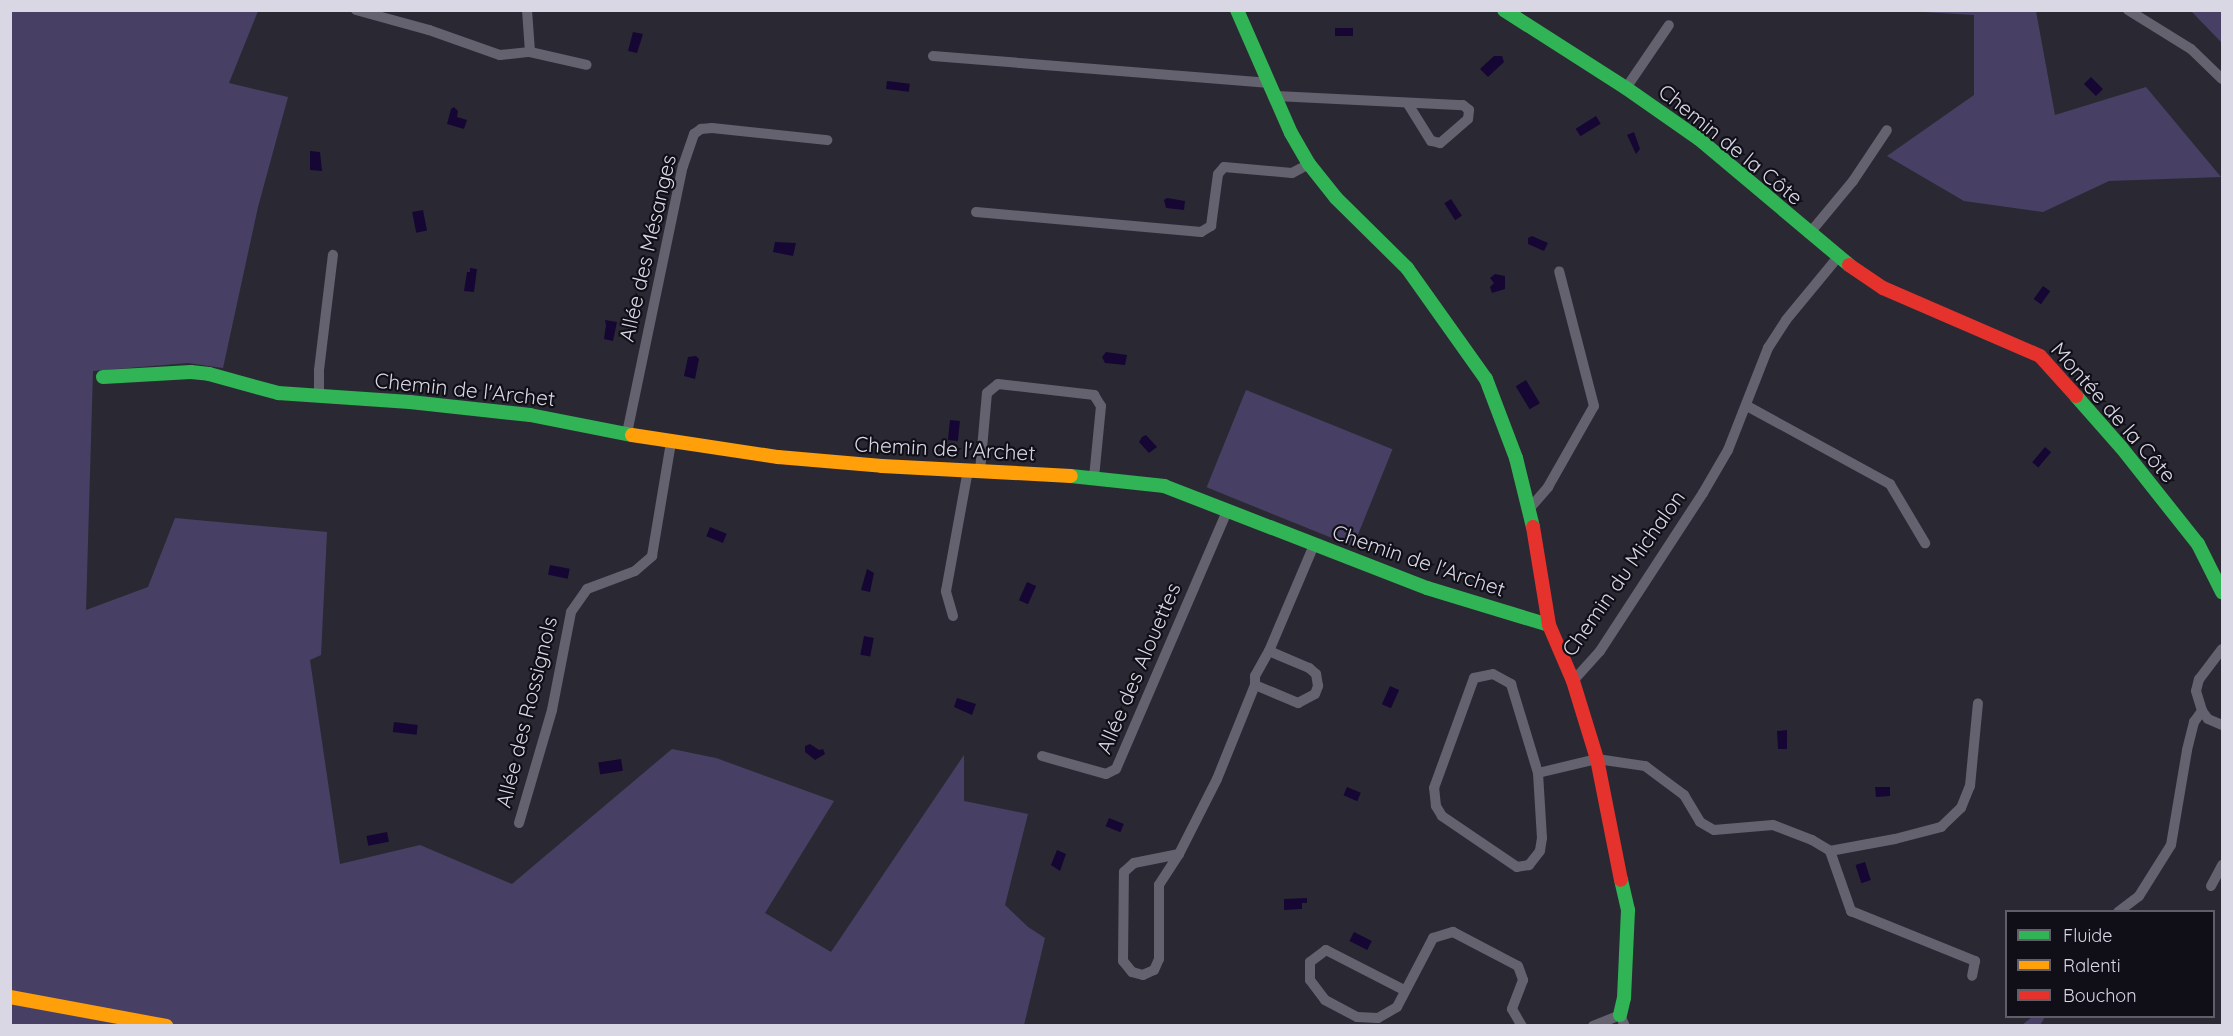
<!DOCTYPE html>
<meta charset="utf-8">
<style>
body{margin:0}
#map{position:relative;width:2233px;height:1036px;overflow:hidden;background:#2a2933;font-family:Quicksand,sans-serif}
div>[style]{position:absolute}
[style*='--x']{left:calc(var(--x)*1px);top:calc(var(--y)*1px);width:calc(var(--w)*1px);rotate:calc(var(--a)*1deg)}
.green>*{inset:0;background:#474064;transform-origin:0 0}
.water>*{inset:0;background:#160634;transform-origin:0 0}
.street>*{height:10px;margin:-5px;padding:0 5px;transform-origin:5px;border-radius:5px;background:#656270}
.fast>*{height:14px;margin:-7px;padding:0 7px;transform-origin:7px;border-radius:7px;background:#30b455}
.slow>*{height:14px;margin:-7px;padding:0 7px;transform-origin:7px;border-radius:7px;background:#ff9f0a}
.jam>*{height:14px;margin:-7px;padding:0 7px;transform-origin:7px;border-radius:7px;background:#e5322d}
span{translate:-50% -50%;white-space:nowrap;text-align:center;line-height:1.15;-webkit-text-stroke:4.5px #100f18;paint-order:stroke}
.street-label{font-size:21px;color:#d8d7e3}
.frame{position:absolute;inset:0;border:12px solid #d8d7e3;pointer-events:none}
.legend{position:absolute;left:2005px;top:910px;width:210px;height:108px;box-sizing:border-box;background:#100f18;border:2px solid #605f69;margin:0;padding:8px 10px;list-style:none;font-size:18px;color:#d8d7e3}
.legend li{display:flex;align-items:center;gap:12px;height:30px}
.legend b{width:30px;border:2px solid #605f69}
</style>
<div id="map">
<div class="green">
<div style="clip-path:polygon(10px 11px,258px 11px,229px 83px,288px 97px,258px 207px,223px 368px,188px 363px,93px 371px,86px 610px,148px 587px,175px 518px,327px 532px,321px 655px,310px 660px,340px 864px,420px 845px,512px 884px,672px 749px,716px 758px,834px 801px,765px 913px,831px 952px,964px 755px,964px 801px,1028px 814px,1005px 905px,1028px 927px,1045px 938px,1024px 1025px,11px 1025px)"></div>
<div style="clip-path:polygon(1906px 11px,2036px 11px,2055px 115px,2146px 87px,2221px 177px,2109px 181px,2043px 212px,1964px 201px,1887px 156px,1974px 95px,1974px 15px)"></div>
<div style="clip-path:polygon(2191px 11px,2222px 11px,2222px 43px)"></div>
<div style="left:1246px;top:390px;width:158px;height:105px;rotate:22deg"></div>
<div style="clip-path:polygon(2032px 1017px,2045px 1017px,2040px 1025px,2022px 1025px)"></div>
</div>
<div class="water">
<div style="left:1335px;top:28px;width:18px;height:8px"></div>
<div style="clip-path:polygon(633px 32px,643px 34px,637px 53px,628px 51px)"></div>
<div style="clip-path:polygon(1494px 56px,1502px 56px,1504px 62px,1488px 77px,1480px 69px)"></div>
<div style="left:2091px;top:77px;width:17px;height:10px;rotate:45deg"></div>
<div style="left:887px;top:81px;width:23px;height:8px;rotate:7deg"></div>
<div style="clip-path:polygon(454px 107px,458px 111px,457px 117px,467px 120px,464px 129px,447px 124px,451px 109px)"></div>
<div style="left:1596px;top:116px;width:9px;height:24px;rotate:58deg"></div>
<div style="clip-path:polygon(1634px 132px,1640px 149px,1636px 154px,1627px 135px)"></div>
<div style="clip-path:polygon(310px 151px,320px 152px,322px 171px,310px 170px)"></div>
<div style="clip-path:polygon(1167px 198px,1185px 201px,1184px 210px,1166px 208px,1164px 200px)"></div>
<div style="left:1451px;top:199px;width:20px;height:8px;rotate:57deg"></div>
<div style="left:423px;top:210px;width:21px;height:11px;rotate:79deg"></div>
<div style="clip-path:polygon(1532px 236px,1548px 243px,1544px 251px,1528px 244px,1528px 238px)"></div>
<div style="clip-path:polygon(775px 242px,796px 243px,793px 256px,773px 252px)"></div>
<div style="clip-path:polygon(470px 268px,477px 269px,474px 292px,464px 291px,467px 272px,470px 272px)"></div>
<div style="clip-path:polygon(1495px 274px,1505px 276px,1505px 289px,1492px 293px,1490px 287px,1494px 283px,1490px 278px)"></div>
<div style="left:2043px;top:286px;width:9px;height:16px;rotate:36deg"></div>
<div style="clip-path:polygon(605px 320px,617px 322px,613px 341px,604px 339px,606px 325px)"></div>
<div style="clip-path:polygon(1106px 352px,1127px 355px,1125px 365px,1105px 363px,1102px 357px)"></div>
<div style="clip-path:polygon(696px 356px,699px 359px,695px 379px,684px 376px,688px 357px)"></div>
<div style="left:1526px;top:380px;width:27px;height:12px;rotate:59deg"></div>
<div style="left:950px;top:420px;width:10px;height:20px;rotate:6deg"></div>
<div style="clip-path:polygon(1146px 435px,1157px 447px,1149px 453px,1139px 442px,1142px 437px)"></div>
<div style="left:2045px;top:447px;width:8px;height:20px;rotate:40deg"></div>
<div style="left:710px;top:527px;width:18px;height:10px;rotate:22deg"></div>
<div style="left:550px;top:565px;width:20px;height:10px;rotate:11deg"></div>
<div style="clip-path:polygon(867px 569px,874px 573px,870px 592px,861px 590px)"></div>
<div style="left:1027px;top:582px;width:10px;height:20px;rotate:24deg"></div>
<div style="left:864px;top:636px;width:10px;height:19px;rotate:11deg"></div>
<div style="left:1390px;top:686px;width:10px;height:20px;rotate:24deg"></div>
<div style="clip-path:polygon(957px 698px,976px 704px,972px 715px,954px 707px)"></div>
<div style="left:394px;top:722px;width:24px;height:10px;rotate:7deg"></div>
<div style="clip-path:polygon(1787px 730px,1787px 749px,1778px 749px,1777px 731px)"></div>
<div style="clip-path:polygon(810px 744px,819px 750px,823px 749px,825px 754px,815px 760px,805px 752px,805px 746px)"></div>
<div style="left:621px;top:759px;width:12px;height:23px;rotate:81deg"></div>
<div style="left:1347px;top:787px;width:15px;height:9px;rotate:23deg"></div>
<div style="clip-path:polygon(1875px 787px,1890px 787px,1890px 796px,1876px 797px)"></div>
<div style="left:1109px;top:818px;width:16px;height:9px;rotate:22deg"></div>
<div style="left:387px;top:832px;width:10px;height:21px;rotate:79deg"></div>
<div style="clip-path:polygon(1057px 850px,1066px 854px,1060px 871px,1051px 865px)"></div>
<div style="left:1865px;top:862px;width:19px;height:10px;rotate:72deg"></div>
<div style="clip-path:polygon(1307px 898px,1307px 903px,1302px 903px,1302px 909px,1284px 910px,1284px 899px)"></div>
<div style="left:1354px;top:932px;width:20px;height:10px;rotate:27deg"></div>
</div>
<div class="street">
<div style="--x:356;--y:10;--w:76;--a:15.3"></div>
<div style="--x:429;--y:30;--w:75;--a:19.4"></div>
<div style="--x:500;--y:55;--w:30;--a:-6"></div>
<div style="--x:530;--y:52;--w:58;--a:12.8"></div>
<div style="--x:527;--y:10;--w:42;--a:85.9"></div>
<div style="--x:2128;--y:10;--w:74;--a:31.8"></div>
<div style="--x:2191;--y:49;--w:43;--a:44.1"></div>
<div style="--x:933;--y:56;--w:338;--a:4.6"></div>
<div style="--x:1626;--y:88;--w:76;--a:-55.7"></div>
<div style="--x:1276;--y:96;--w:187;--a:2.8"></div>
<div style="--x:1463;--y:105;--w:8;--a:40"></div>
<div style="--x:1469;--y:110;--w:9;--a:96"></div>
<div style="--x:1468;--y:119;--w:37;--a:139"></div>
<div style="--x:1440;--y:143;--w:9;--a:-167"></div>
<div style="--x:1431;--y:141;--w:44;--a:-121.9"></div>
<div style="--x:976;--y:212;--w:226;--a:5.1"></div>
<div style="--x:1201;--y:232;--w:12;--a:-31"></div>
<div style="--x:1211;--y:226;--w:52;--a:-82.3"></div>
<div style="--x:1218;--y:174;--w:9;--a:-49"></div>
<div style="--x:1224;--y:167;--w:68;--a:5"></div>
<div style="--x:1292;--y:173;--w:19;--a:-28"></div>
<div style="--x:1809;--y:234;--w:69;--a:-50.3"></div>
<div style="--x:1853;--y:181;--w:61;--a:-56.3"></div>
<div style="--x:319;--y:397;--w:27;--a:-90"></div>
<div style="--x:319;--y:370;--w:116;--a:-83.1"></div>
<div style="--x:1747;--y:406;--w:163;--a:28.6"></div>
<div style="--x:1890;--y:484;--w:69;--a:59.3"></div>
<div style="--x:627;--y:433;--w:273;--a:-78.2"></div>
<div style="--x:683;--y:166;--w:34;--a:-71"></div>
<div style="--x:694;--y:134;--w:9;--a:-36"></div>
<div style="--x:701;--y:129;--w:11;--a:-5"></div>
<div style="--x:712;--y:128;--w:116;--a:6"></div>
<div style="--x:980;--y:471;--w:78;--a:-84.9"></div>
<div style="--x:987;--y:393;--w:14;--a:-39"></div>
<div style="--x:998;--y:384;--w:97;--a:6.5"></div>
<div style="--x:1094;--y:395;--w:13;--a:58"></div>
<div style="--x:1101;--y:406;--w:71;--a:95.6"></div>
<div style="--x:1530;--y:508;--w:28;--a:-49"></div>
<div style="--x:1548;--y:487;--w:93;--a:-60.4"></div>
<div style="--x:1594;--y:406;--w:139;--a:-104.5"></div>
<div style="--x:953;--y:616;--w:26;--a:-106"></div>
<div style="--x:946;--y:591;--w:123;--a:-79.7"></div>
<div style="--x:2222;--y:649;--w:38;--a:127"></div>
<div style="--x:2199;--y:679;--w:12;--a:104"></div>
<div style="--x:2196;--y:691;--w:21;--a:73"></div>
<div style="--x:2202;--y:711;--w:10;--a:53"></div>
<div style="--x:2208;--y:719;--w:15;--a:23"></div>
<div style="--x:1573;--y:681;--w:40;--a:-48"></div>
<div style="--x:1600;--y:651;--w:189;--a:-56.9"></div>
<div style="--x:1703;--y:493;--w:50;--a:-59.8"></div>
<div style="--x:1728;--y:450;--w:110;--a:-68.6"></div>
<div style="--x:1768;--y:348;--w:33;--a:-57"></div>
<div style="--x:1786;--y:320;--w:82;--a:-50.5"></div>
<div style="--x:1255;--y:685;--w:47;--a:22.7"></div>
<div style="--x:1298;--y:703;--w:19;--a:-28"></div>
<div style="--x:1315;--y:694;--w:9;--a:-69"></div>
<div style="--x:1318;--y:686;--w:12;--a:-99"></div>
<div style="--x:1316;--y:674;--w:9;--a:-139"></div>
<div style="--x:1309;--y:668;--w:43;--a:-157"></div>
<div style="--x:1042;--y:756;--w:66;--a:15.7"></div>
<div style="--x:1106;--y:774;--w:11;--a:-27"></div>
<div style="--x:1116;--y:769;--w:281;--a:-66.7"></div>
<div style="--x:1538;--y:773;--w:65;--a:86.5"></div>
<div style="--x:1542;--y:838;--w:13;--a:99"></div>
<div style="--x:1540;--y:851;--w:18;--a:128"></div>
<div style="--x:1529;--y:865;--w:12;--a:171"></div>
<div style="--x:1517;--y:867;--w:91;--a:-145.8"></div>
<div style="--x:1442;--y:816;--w:12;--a:-121"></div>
<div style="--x:1436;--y:806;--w:18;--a:-96"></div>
<div style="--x:1434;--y:788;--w:117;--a:-70"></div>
<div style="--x:1474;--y:678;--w:19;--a:-12"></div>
<div style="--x:1493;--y:674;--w:21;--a:29"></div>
<div style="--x:1511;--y:684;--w:93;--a:73.1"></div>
<div style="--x:1538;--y:773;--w:61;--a:-13.3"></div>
<div style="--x:1597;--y:759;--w:49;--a:8.3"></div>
<div style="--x:1645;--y:766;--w:49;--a:36.6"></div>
<div style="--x:1684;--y:795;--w:31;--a:59"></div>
<div style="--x:1700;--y:822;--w:16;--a:30"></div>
<div style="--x:1714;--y:830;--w:59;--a:-4.8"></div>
<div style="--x:1773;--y:825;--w:42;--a:21"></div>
<div style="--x:1812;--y:840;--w:21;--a:31"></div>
<div style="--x:1830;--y:851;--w:64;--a:70.7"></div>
<div style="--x:1851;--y:911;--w:134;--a:22"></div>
<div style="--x:1975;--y:961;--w:15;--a:101"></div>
<div style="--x:519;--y:823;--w:118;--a:-73.7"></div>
<div style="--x:552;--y:710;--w:100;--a:-79"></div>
<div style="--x:571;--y:612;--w:28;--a:-55"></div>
<div style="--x:587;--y:589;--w:51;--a:-20.6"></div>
<div style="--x:635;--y:571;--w:23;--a:-41"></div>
<div style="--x:652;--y:556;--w:116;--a:-80.5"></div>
<div style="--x:1830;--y:851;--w:66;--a:-10.5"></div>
<div style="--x:1895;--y:839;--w:48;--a:-14.6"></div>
<div style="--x:1941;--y:827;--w:28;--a:-44"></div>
<div style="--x:1961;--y:808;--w:24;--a:-68"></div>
<div style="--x:1970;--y:786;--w:83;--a:-84.5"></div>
<div style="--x:1179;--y:854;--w:37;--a:123"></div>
<div style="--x:1159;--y:885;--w:74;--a:90"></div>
<div style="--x:1159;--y:959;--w:12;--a:114"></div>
<div style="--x:1154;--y:970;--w:12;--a:156"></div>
<div style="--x:1143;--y:975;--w:11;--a:-165"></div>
<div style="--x:1132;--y:972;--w:14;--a:-129"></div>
<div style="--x:1123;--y:961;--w:89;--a:-89.4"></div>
<div style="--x:1124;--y:872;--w:13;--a:-42"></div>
<div style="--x:1134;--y:863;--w:46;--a:-11.3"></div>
<div style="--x:1179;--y:854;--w:84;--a:-63.1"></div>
<div style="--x:1217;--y:779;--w:101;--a:-68"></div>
<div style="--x:1255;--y:685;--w:9;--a:-90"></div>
<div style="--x:1255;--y:676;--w:29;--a:-61"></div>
<div style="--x:1269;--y:651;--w:115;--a:-67"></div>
<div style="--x:2211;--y:886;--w:24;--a:-62"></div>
<div style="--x:2118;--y:912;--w:26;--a:-37"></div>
<div style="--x:2139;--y:896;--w:60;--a:-57.9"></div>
<div style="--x:2171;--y:845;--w:96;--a:-80.4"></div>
<div style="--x:2187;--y:750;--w:29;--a:-76"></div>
<div style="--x:2194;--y:722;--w:14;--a:-54"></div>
<div style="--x:1404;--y:990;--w:88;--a:-152.9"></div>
<div style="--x:1326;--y:950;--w:20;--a:143"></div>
<div style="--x:1310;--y:962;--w:18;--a:90"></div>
<div style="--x:1310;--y:980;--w:25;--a:53"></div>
<div style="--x:1325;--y:1000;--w:36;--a:28"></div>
<div style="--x:1357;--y:1017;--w:21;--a:3"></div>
<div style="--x:1378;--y:1018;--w:22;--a:-30"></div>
<div style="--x:1397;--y:1007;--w:78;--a:-62.4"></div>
<div style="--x:1433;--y:938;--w:21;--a:-17"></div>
<div style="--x:1453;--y:932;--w:73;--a:27.6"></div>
<div style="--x:1518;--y:966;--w:15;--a:70"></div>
<div style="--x:1523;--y:980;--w:31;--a:111"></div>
<div style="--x:1512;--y:1009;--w:20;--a:60"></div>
<div style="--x:1593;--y:1026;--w:29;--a:-22"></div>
<div style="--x:1620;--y:1015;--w:12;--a:66"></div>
</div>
<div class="fast">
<div style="--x:1237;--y:10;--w:134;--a:66.3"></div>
<div style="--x:1291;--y:133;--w:36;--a:60"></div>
<div style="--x:1309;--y:164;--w:43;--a:51.5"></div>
<div style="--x:1336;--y:198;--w:100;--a:44.6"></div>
<div style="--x:1407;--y:268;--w:136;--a:54.6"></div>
<div style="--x:1486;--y:379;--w:85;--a:69.2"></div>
<div style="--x:1516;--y:458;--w:71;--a:76.2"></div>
<div style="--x:1504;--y:10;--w:145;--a:32.6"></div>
<div style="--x:1626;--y:88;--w:89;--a:34.9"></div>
<div style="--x:1699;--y:139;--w:196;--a:40"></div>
<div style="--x:103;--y:377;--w:88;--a:-3.3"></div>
<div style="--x:191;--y:372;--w:18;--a:6"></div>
<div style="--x:209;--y:374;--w:72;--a:15.4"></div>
<div style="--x:278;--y:393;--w:132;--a:3.9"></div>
<div style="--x:410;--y:402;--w:121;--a:6.2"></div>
<div style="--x:530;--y:415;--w:104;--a:11.1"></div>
<div style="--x:2076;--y:396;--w:68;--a:48.6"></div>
<div style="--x:2121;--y:447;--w:124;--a:51.6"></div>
<div style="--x:2198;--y:544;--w:54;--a:63.4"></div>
<div style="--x:1071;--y:476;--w:94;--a:6.1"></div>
<div style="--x:1164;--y:486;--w:282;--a:21.2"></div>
<div style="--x:1427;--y:588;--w:127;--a:16.9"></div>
<div style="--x:1620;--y:1015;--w:17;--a:-77"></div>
<div style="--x:1624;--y:998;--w:88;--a:-87.4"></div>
<div style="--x:1628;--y:910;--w:31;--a:-103"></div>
</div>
<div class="slow">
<div style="--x:632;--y:435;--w:148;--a:8.6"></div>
<div style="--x:778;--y:457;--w:104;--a:4.9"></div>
<div style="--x:882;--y:466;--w:189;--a:3"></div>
<div style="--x:10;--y:997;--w:159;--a:10.5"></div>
</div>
<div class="jam">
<div style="--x:1849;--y:265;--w:41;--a:34.1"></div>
<div style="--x:1883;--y:288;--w:171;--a:23.4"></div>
<div style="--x:2040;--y:356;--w:54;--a:48"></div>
<div style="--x:1533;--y:527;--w:99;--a:80.7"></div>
<div style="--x:1549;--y:625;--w:61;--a:66.8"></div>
<div style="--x:1573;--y:681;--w:82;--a:72.9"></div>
<div style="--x:1597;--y:759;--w:123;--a:78.8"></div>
</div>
<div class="street-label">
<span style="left:1731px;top:144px;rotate:39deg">Chemin de la Côte</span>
<span style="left:647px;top:248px;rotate:-77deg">Allée des Mésanges</span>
<span style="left:465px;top:389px;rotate:6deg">Chemin de l'Archet</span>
<span style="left:2114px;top:412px;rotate:49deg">Montée de la Côte</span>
<span style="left:945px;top:448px;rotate:3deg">Chemin de l'Archet</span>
<span style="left:1419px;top:560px;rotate:19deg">Chemin de l'Archet</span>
<span style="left:1623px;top:573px;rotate:-55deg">Chemin du Michalon</span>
<span style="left:1138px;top:668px;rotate:-67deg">Allée des Alouettes</span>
<span style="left:526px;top:712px;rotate:-76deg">Allée des Rossignols</span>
</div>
<div class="frame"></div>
<ul class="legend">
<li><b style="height:8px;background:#30b455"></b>Fluide</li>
<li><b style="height:8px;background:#ff9f0a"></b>Ralenti</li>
<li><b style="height:8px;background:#e5322d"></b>Bouchon</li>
</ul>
</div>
